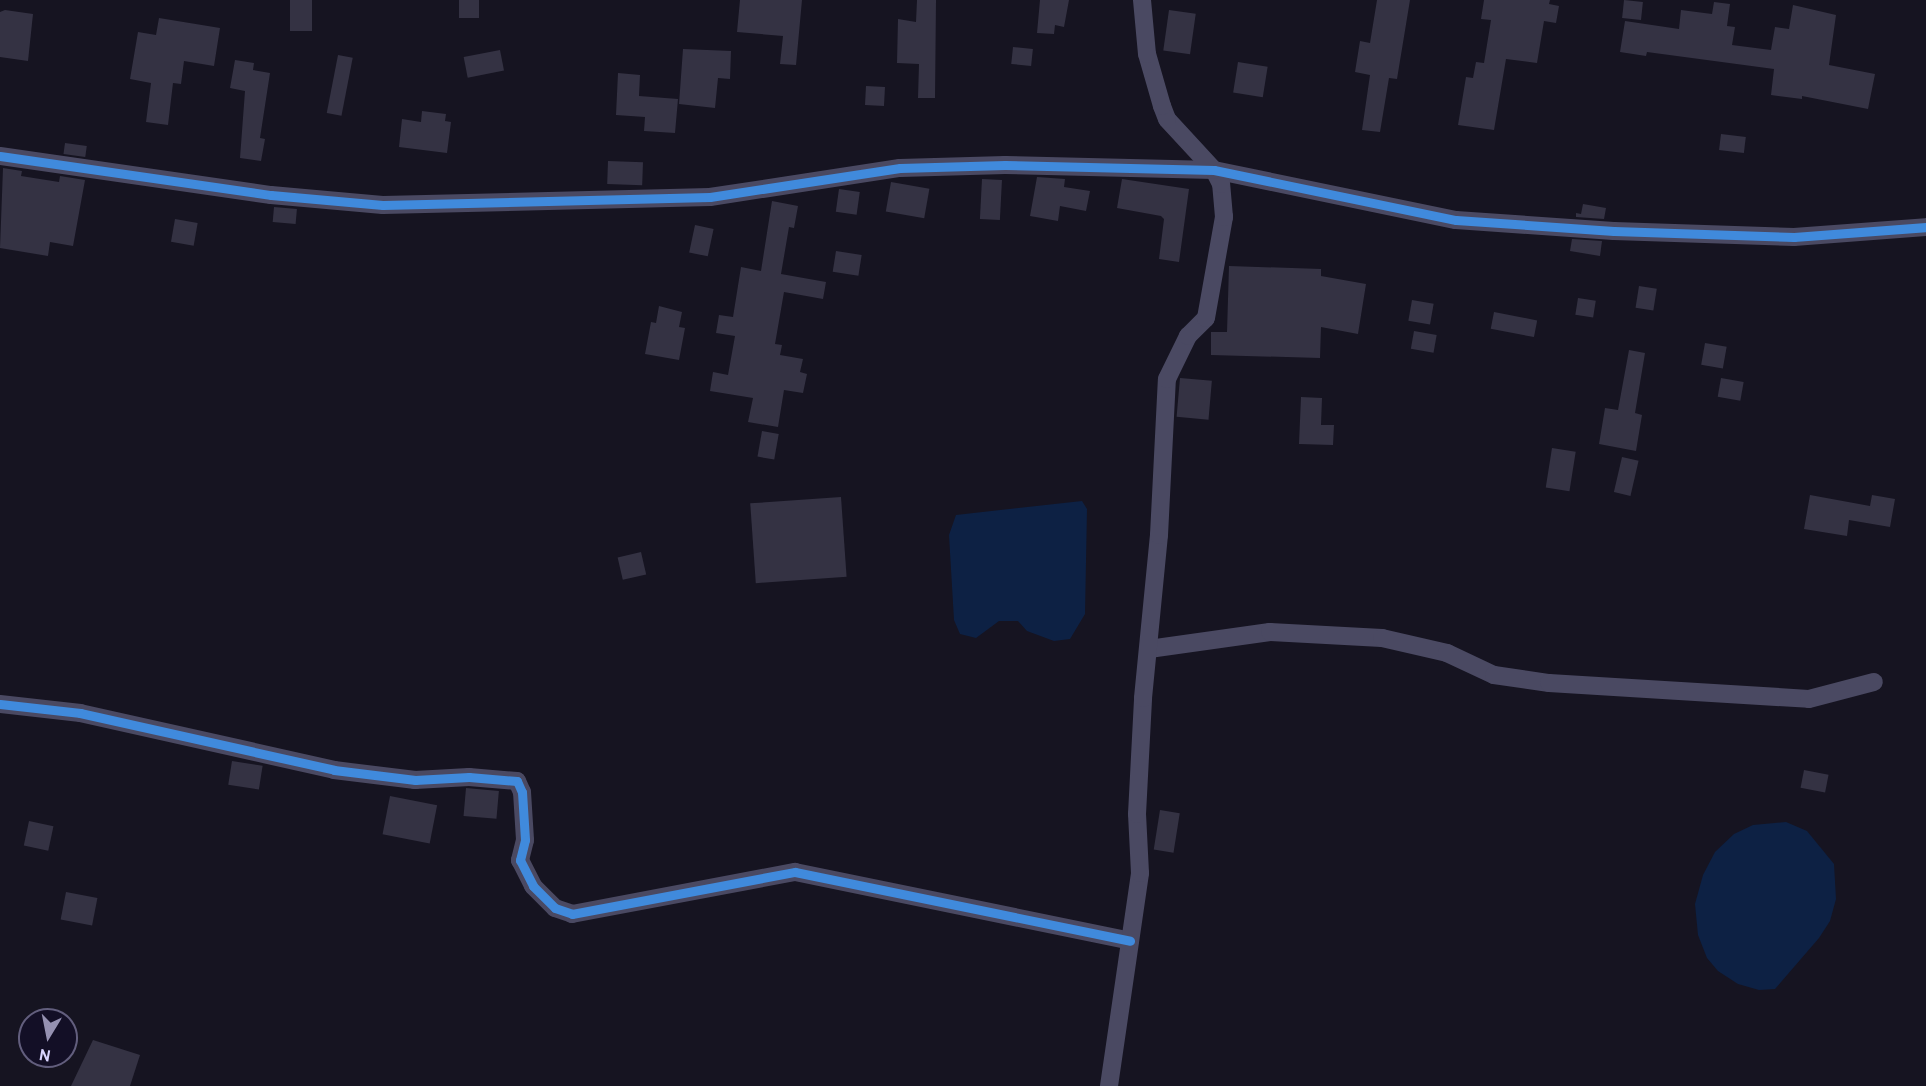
<!DOCTYPE html>
<style>
body{margin:0}
#map{position:relative;width:1926px;height:1086px;overflow:hidden;background:#161421;font-family:Overpass,sans-serif}
div>[style]{position:absolute}
[style*='--x']{left:calc(var(--x)*1px);top:calc(var(--y)*1px);width:calc(var(--w)*1px);rotate:calc(var(--a)*1deg)}
.water>*{inset:0;background:#0d2144}
.building>*{inset:0;background:#343243;transform-origin:0 0}
.street>*{height:18px;margin:-9px;padding:0 9px;transform-origin:9px;border-radius:9px;background:#4a4962}
.cycleway>*{height:9px;margin:-4.5px;padding:0 4.5px;transform-origin:4.5px;border-radius:4.5px;background:#408adc}
span{translate:-50% -50%;white-space:nowrap;text-align:center;line-height:1.15;-webkit-text-stroke:6px #130f26;paint-order:stroke}
.north{position:absolute;left:18px;top:1008px;width:60px;height:60px;box-sizing:border-box;background:#130f26;border:2px solid #625e7d;border-radius:50%;rotate:190deg;font-size:16px;font-weight:700;line-height:24px;text-align:center;color:#d9d4ff}
.north::after{content:'';display:block;margin:auto;width:21px;height:27px;background:#9591b1;clip-path:polygon(50% 0,100% 100%,50% 72%,0 100%)}
</style>
<div id="map">
<div class="water">
<div style="clip-path:polygon(1082px 501px,1087px 509px,1085px 614px,1070px 639px,1054px 641px,1027px 631px,1018px 621px,999px 621px,976px 638px,960px 634px,954px 620px,949px 535px,956px 515px)"></div>
<div style="clip-path:polygon(1786px 822px,1807px 831px,1834px 864px,1836px 899px,1830px 921px,1819px 938px,1775px 989px,1759px 990px,1738px 984px,1718px 971px,1707px 958px,1698px 935px,1695px 904px,1703px 875px,1715px 852px,1734px 834px,1753px 825px)"></div>
</div>
<div class="building">
<div style="left:290px;top:0;width:22px;height:31px"></div>
<div style="left:459px;top:0;width:20px;height:18px"></div>
<div style="clip-path:polygon(740px 0,802px 0,796px 65px,780px 64px,783px 36px,737px 32px)"></div>
<div style="clip-path:polygon(917px 0,936px 0,935px 98px,918px 98px,919px 64px,897px 63px,898px 19px,916px 22px)"></div>
<div style="clip-path:polygon(1040px 0,1069px 0,1064px 27px,1055px 25px,1054px 34px,1037px 33px)"></div>
<div style="clip-path:polygon(1377px 0,1410px 0,1397px 79px,1389px 78px,1380px 132px,1362px 130px,1370px 75px,1355px 72px,1360px 41px,1370px 43px)"></div>
<div style="clip-path:polygon(1484px 0,1550px 0,1549px 4px,1559px 6px,1556px 23px,1544px 21px,1537px 63px,1506px 59px,1494px 130px,1458px 125px,1466px 77px,1473px 78px,1476px 62px,1484px 63px,1491px 20px,1481px 19px)"></div>
<div style="left:1624px;top:0;width:19px;height:18px;rotate:6deg"></div>
<div style="clip-path:polygon(1714px 2px,1730px 4px,1727px 26px,1735px 27px,1732px 45px,1771px 50px,1775px 27px,1789px 29px,1793px 5px,1836px 15px,1829px 65px,1875px 74px,1868px 109px,1802px 96px,1802px 99px,1771px 95px,1774px 69px,1647px 52px,1646px 56px,1620px 52px,1625px 21px,1679px 29px,1681px 10px,1712px 14px)"></div>
<div style="clip-path:polygon(5px 10px,33px 14px,28px 61px,0 57px,0 12px)"></div>
<div style="left:1169px;top:10px;width:27px;height:41px;rotate:8deg"></div>
<div style="clip-path:polygon(159px 18px,220px 28px,214px 66px,184px 61px,181px 84px,173px 83px,168px 125px,146px 122px,151px 83px,130px 79px,138px 32px,156px 35px)"></div>
<div style="left:1013px;top:47px;width:20px;height:17px;rotate:6deg"></div>
<div style="clip-path:polygon(683px 49px,731px 51px,730px 79px,718px 78px,715px 108px,679px 104px)"></div>
<div style="left:500px;top:50px;width:21px;height:37px;rotate:79deg"></div>
<div style="left:338px;top:55px;width:15px;height:59px;rotate:11deg"></div>
<div style="clip-path:polygon(235px 60px,254px 63px,253px 70px,270px 73px,260px 138px,265px 139px,261px 161px,240px 158px,245px 91px,230px 88px)"></div>
<div style="left:1238px;top:62px;width:30px;height:31px;rotate:9deg"></div>
<div style="clip-path:polygon(618px 73px,640px 75px,639px 96px,678px 99px,675px 133px,644px 131px,645px 117px,616px 115px)"></div>
<div style="left:866px;top:86px;width:19px;height:19px;rotate:3deg"></div>
<div style="clip-path:polygon(422px 111px,446px 114px,445px 121px,451px 122px,447px 153px,399px 147px,402px 119px,421px 122px)"></div>
<div style="left:1721px;top:134px;width:25px;height:16px;rotate:7deg"></div>
<div style="left:65px;top:143px;width:22px;height:11px;rotate:8deg"></div>
<div style="left:608px;top:161px;width:35px;height:23px;rotate:2deg"></div>
<div style="clip-path:polygon(3px 168px,22px 171px,21px 176px,59px 182px,60px 176px,85px 180px,73px 246px,50px 242px,48px 256px,0 248px)"></div>
<div style="clip-path:polygon(1037px 177px,1065px 179px,1064px 187px,1090px 191px,1086px 211px,1060px 206px,1058px 221px,1030px 216px)"></div>
<div style="left:982px;top:179px;width:20px;height:40px;rotate:3deg"></div>
<div style="clip-path:polygon(1122px 179px,1189px 189px,1179px 262px,1159px 259px,1164px 219px,1161px 216px,1117px 208px)"></div>
<div style="left:891px;top:182px;width:39px;height:30px;rotate:10deg"></div>
<div style="left:839px;top:189px;width:21px;height:23px;rotate:8deg"></div>
<div style="clip-path:polygon(772px 201px,798px 206px,794px 228px,789px 227px,781px 274px,826px 282px,823px 299px,784px 292px,775px 344px,782px 345px,780px 355px,803px 359px,800px 372px,807px 374px,803px 393px,784px 390px,778px 427px,748px 422px,753px 398px,710px 391px,713px 372px,728px 375px,735px 336px,716px 333px,719px 315px,733px 317px,741px 267px,761px 271px)"></div>
<div style="clip-path:polygon(1583px 204px,1606px 208px,1604px 219px,1576px 217px,1576px 213px,1581px 214px)"></div>
<div style="left:274px;top:207px;width:23px;height:15px;rotate:5deg"></div>
<div style="left:175px;top:219px;width:23px;height:23px;rotate:10deg"></div>
<div style="left:695px;top:225px;width:19px;height:28px;rotate:12deg"></div>
<div style="clip-path:polygon(1572px 239px,1602px 241px,1600px 256px,1570px 251px)"></div>
<div style="left:836px;top:251px;width:26px;height:21px;rotate:9deg"></div>
<div style="clip-path:polygon(1229px 266px,1321px 269px,1321px 276px,1366px 284px,1358px 334px,1321px 327px,1320px 358px,1211px 355px,1211px 332px,1227px 332px)"></div>
<div style="left:1639px;top:286px;width:18px;height:22px;rotate:9deg"></div>
<div style="left:1578px;top:298px;width:18px;height:17px;rotate:9deg"></div>
<div style="left:1412px;top:300px;width:22px;height:21px;rotate:10deg"></div>
<div style="clip-path:polygon(659px 306px,682px 312px,679px 327px,685px 328px,679px 360px,645px 354px,651px 322px,656px 323px)"></div>
<div style="left:1494px;top:312px;width:44px;height:17px;rotate:11deg"></div>
<div style="left:1414px;top:331px;width:23px;height:18px;rotate:10deg"></div>
<div style="left:1705px;top:343px;width:22px;height:22px;rotate:10deg"></div>
<div style="clip-path:polygon(1629px 350px,1645px 353px,1635px 413px,1642px 415px,1636px 451px,1599px 444px,1605px 408px,1618px 410px)"></div>
<div style="left:1180px;top:378px;width:32px;height:39px;rotate:5deg"></div>
<div style="left:1721px;top:378px;width:23px;height:19px;rotate:10deg"></div>
<div style="clip-path:polygon(1301px 397px,1322px 398px,1321px 425px,1334px 425px,1333px 445px,1299px 444px)"></div>
<div style="left:762px;top:431px;width:17px;height:26px;rotate:10deg"></div>
<div style="left:1552px;top:448px;width:24px;height:40px;rotate:9deg"></div>
<div style="left:1622px;top:457px;width:17px;height:36px;rotate:13deg"></div>
<div style="clip-path:polygon(1810px 495px,1870px 506px,1872px 495px,1895px 499px,1890px 527px,1849px 520px,1847px 536px,1804px 529px)"></div>
<div style="left:841px;top:497px;width:80px;height:91px;rotate:86deg"></div>
<div style="left:641px;top:552px;width:23px;height:24px;rotate:77deg"></div>
<div style="left:232px;top:761px;width:31px;height:24px;rotate:9deg"></div>
<div style="left:1804px;top:770px;width:25px;height:18px;rotate:11deg"></div>
<div style="left:466px;top:788px;width:33px;height:28px;rotate:5deg"></div>
<div style="left:390px;top:796px;width:48px;height:39px;rotate:11deg"></div>
<div style="left:1160px;top:810px;width:20px;height:40px;rotate:9deg"></div>
<div style="left:29px;top:821px;width:25px;height:25px;rotate:12deg"></div>
<div style="left:66px;top:892px;width:32px;height:28px;rotate:11deg"></div>
<div style="clip-path:polygon(93px 1040px,140px 1055px,130px 1086px,71px 1086px)"></div>
</div>
<div class="street">
<div style="--x:0;--y:156;--w:274;--a:8.2"></div>
<div style="--x:271;--y:195;--w:112;--a:5.1"></div>
<div style="--x:383;--y:205;--w:327;--a:-1.4"></div>
<div style="--x:710;--y:197;--w:192;--a:-8.7"></div>
<div style="--x:900;--y:168;--w:105;--a:-1.6"></div>
<div style="--x:1005;--y:165;--w:209;--a:1.4"></div>
<div style="--x:1214;--y:170;--w:247;--a:11.7"></div>
<div style="--x:1456;--y:220;--w:158;--a:4"></div>
<div style="--x:1614;--y:231;--w:180;--a:1.9"></div>
<div style="--x:1794;--y:237;--w:132;--a:-4.3"></div>
<div style="--x:1149;--y:649;--w:122;--a:-8"></div>
<div style="--x:1270;--y:632;--w:112;--a:3.1"></div>
<div style="--x:1382;--y:638;--w:67;--a:13"></div>
<div style="--x:1447;--y:653;--w:52;--a:25.1"></div>
<div style="--x:1494;--y:675;--w:56;--a:8.3"></div>
<div style="--x:1549;--y:683;--w:260;--a:3.5"></div>
<div style="--x:1809;--y:699;--w:67;--a:-14.7"></div>
<div style="--x:0;--y:704;--w:81;--a:6.4"></div>
<div style="--x:80;--y:713;--w:260;--a:12.6"></div>
<div style="--x:334;--y:770;--w:82;--a:7"></div>
<div style="--x:415;--y:780;--w:54;--a:-3.2"></div>
<div style="--x:469;--y:777;--w:48;--a:4.8"></div>
<div style="--x:517;--y:781;--w:12;--a:66"></div>
<div style="--x:522;--y:792;--w:48;--a:86.4"></div>
<div style="--x:525;--y:840;--w:21;--a:104"></div>
<div style="--x:520;--y:860;--w:29;--a:63"></div>
<div style="--x:533;--y:886;--w:31;--a:45"></div>
<div style="--x:555;--y:908;--w:18;--a:19"></div>
<div style="--x:572;--y:914;--w:227;--a:-10.7"></div>
<div style="--x:795;--y:872;--w:342;--a:11.6"></div>
<div style="--x:1109;--y:1086;--w:215;--a:-81.7"></div>
<div style="--x:1140;--y:873;--w:59;--a:-92.9"></div>
<div style="--x:1137;--y:814;--w:116;--a:-87"></div>
<div style="--x:1143;--y:698;--w:164;--a:-84.4"></div>
<div style="--x:1159;--y:535;--w:156;--a:-87.1"></div>
<div style="--x:1167;--y:379;--w:48;--a:-64"></div>
<div style="--x:1188;--y:336;--w:25;--a:-45"></div>
<div style="--x:1206;--y:318;--w:103;--a:-79.9"></div>
<div style="--x:1224;--y:217;--w:33;--a:-95"></div>
<div style="--x:1221;--y:184;--w:16;--a:-117"></div>
<div style="--x:1214;--y:170;--w:69;--a:-132.7"></div>
<div style="--x:1167;--y:119;--w:14;--a:-111"></div>
<div style="--x:1162;--y:106;--w:54;--a:-106.1"></div>
<div style="--x:1147;--y:54;--w:54;--a:-95.3"></div>
</div>
<div class="cycleway">
<div style="--x:0;--y:156;--w:274;--a:8.2"></div>
<div style="--x:271;--y:195;--w:112;--a:5.1"></div>
<div style="--x:383;--y:205;--w:327;--a:-1.4"></div>
<div style="--x:710;--y:197;--w:192;--a:-8.7"></div>
<div style="--x:900;--y:168;--w:105;--a:-1.6"></div>
<div style="--x:1005;--y:165;--w:209;--a:1.4"></div>
<div style="--x:1214;--y:170;--w:247;--a:11.7"></div>
<div style="--x:1456;--y:220;--w:158;--a:4"></div>
<div style="--x:1614;--y:231;--w:180;--a:1.9"></div>
<div style="--x:1794;--y:237;--w:132;--a:-4.3"></div>
<div style="--x:0;--y:704;--w:81;--a:6.4"></div>
<div style="--x:80;--y:713;--w:260;--a:12.6"></div>
<div style="--x:334;--y:770;--w:82;--a:7"></div>
<div style="--x:415;--y:780;--w:54;--a:-3.2"></div>
<div style="--x:469;--y:777;--w:48;--a:4.8"></div>
<div style="--x:517;--y:781;--w:12;--a:66"></div>
<div style="--x:522;--y:792;--w:48;--a:86.4"></div>
<div style="--x:525;--y:840;--w:21;--a:104"></div>
<div style="--x:520;--y:860;--w:29;--a:63"></div>
<div style="--x:533;--y:886;--w:31;--a:45"></div>
<div style="--x:555;--y:908;--w:18;--a:19"></div>
<div style="--x:572;--y:914;--w:227;--a:-10.7"></div>
<div style="--x:795;--y:872;--w:342;--a:11.6"></div>
</div>
<div class="north">N</div>
</div>
